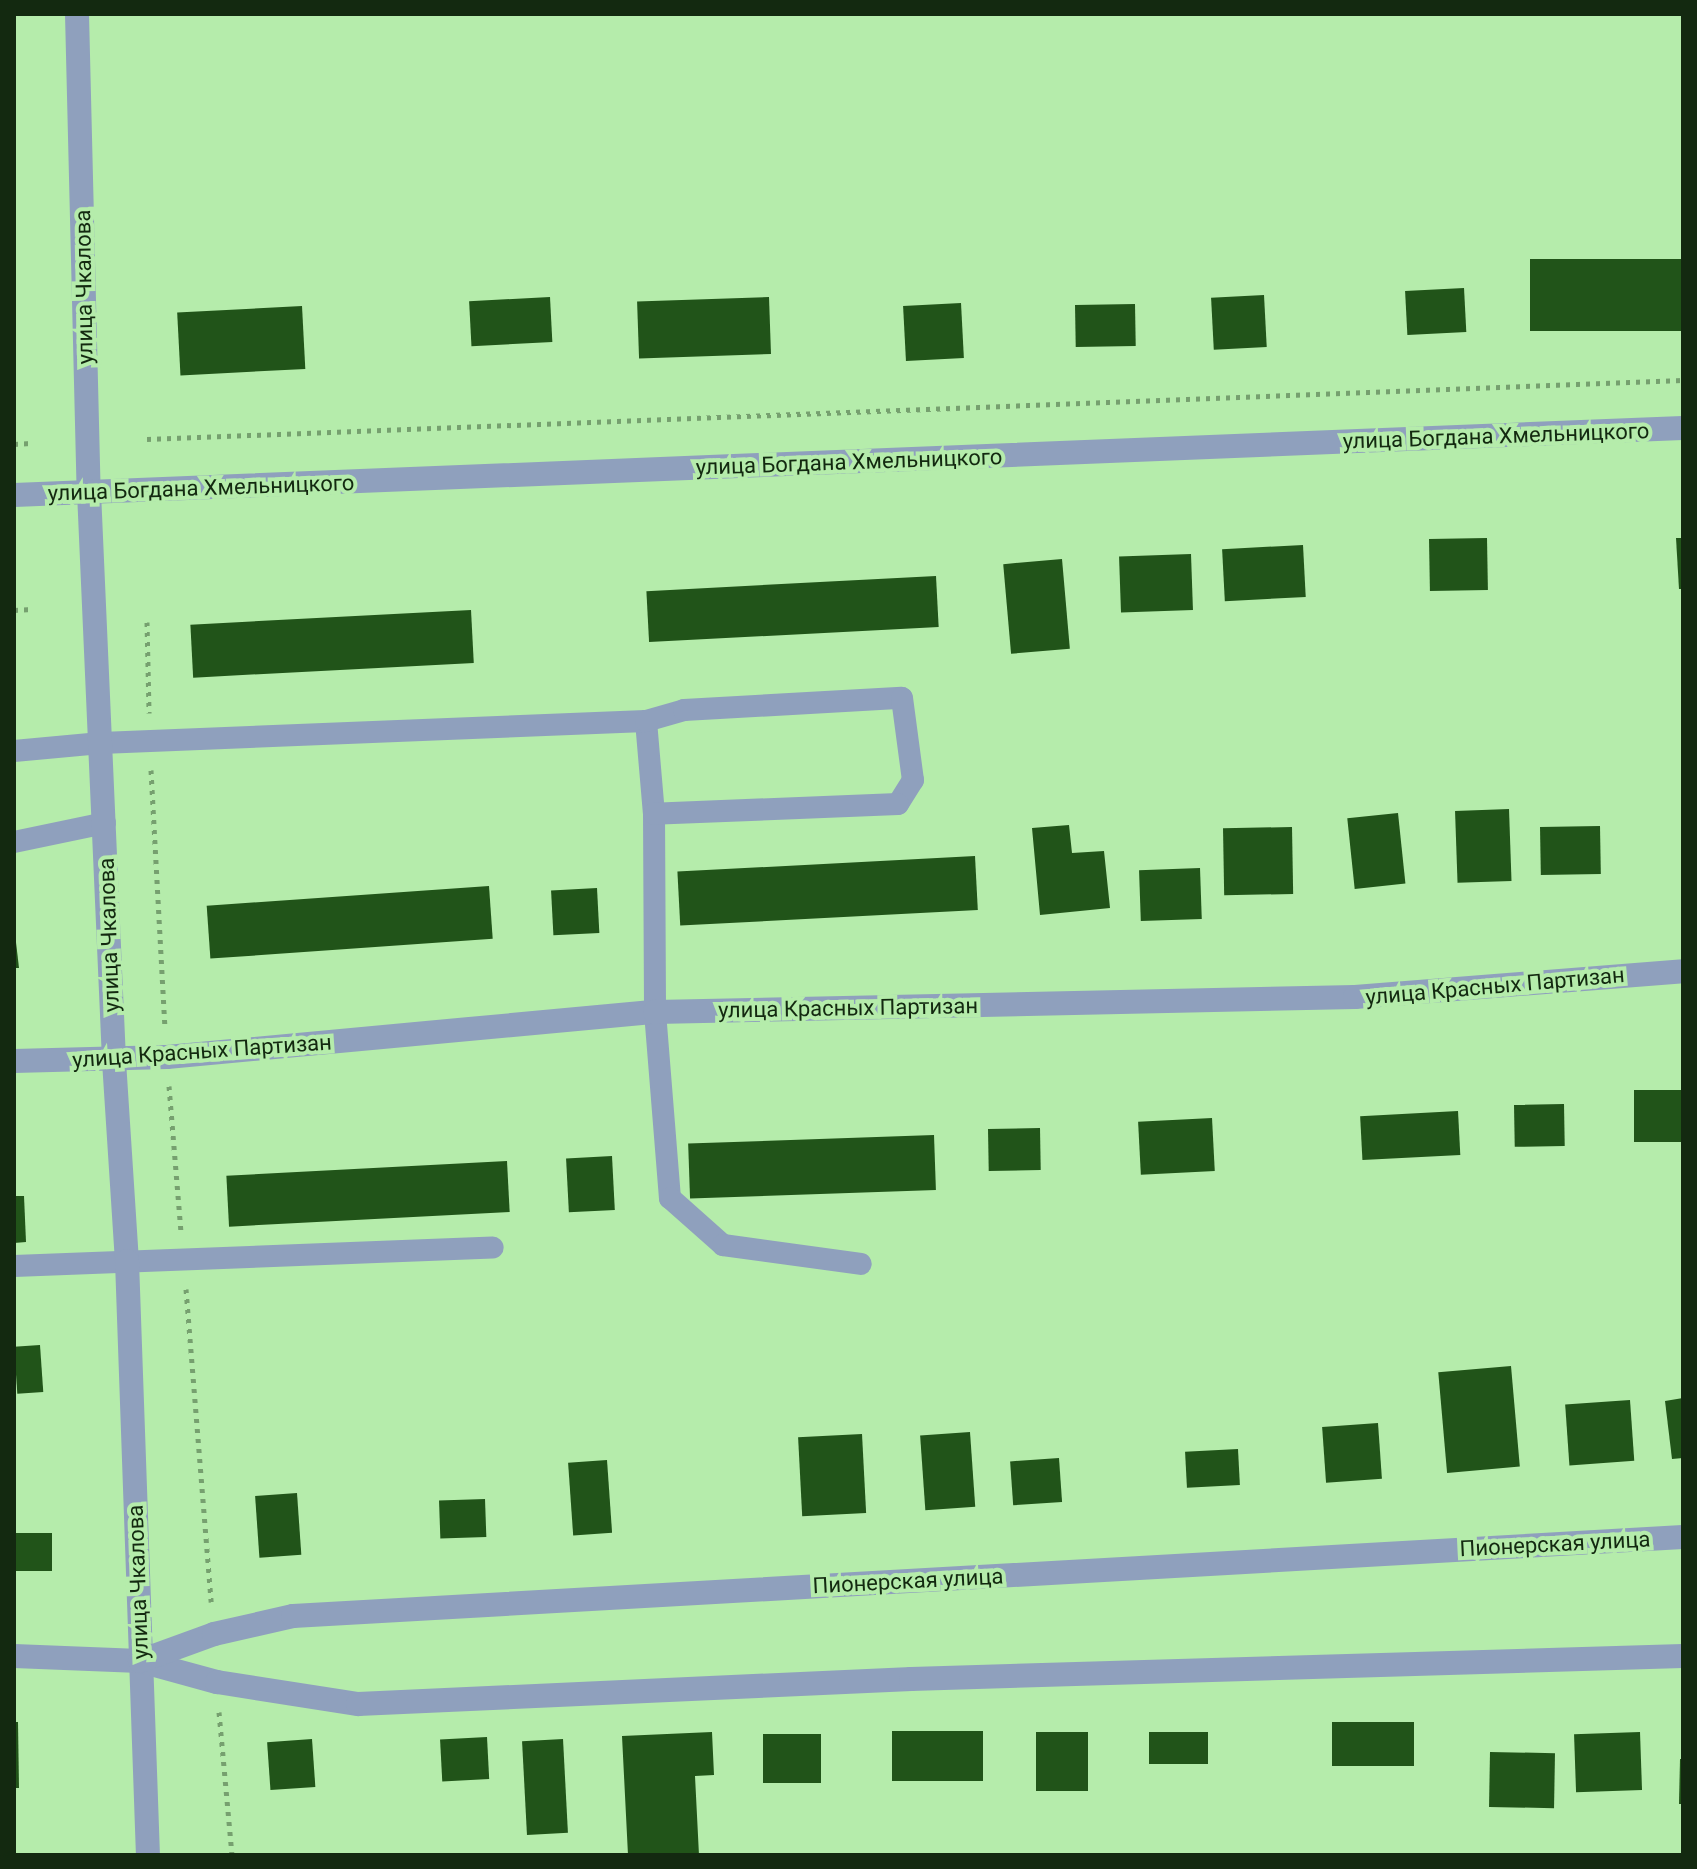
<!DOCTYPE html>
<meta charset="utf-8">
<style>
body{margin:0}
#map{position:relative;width:1697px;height:1869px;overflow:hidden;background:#b5ecab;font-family:Roboto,sans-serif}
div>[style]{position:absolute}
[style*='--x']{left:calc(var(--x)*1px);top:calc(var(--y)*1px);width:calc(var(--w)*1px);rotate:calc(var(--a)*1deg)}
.building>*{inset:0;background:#215419;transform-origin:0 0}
.path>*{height:5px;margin-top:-2.5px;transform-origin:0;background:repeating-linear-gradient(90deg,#76a06f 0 4px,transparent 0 10px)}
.lane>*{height:22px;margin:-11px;padding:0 11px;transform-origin:11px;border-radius:11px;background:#8fa0bd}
.street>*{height:24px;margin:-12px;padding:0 12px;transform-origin:12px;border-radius:12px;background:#8fa0bd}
span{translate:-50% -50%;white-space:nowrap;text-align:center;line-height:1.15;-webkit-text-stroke:8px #b5ecab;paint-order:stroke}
.street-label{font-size:22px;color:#132910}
.frame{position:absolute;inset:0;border:16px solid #132910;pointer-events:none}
</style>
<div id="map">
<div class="building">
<div style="left:1683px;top:259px;width:72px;height:153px;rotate:90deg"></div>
<div style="left:1464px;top:288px;width:44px;height:59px;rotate:87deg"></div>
<div style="left:1264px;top:295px;width:52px;height:53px;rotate:87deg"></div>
<div style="left:550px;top:297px;width:45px;height:81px;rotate:87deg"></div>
<div style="left:769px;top:297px;width:57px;height:132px;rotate:88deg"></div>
<div style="left:961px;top:303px;width:55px;height:58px;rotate:87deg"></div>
<div style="left:1135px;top:304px;width:42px;height:60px;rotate:89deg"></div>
<div style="left:302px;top:306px;width:63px;height:125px;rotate:87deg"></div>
<div style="left:1487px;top:538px;width:52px;height:58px;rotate:89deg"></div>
<div style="clip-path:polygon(1676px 538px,1683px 538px,1683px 589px,1679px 589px)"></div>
<div style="left:1303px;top:545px;width:52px;height:81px;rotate:87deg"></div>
<div style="left:1191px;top:554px;width:56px;height:72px;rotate:88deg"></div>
<div style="left:1062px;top:559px;width:90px;height:59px;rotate:85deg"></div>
<div style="left:936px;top:576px;width:51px;height:290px;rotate:87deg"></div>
<div style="left:471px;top:610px;width:53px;height:281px;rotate:87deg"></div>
<div style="left:1509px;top:809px;width:72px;height:54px;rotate:88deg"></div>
<div style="left:1398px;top:813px;width:71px;height:51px;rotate:84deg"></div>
<div style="clip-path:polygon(1069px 825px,1072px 853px,1104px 851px,1110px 908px,1040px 915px,1032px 828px)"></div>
<div style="left:1600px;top:826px;width:48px;height:60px;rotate:89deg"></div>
<div style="left:1292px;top:827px;width:67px;height:69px;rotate:89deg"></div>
<div style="left:975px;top:856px;width:54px;height:298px;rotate:87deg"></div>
<div style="left:1200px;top:868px;width:51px;height:61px;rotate:88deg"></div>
<div style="left:489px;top:886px;width:53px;height:283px;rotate:86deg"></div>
<div style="left:597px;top:888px;width:45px;height:46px;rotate:87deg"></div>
<div style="clip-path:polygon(14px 925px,19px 968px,14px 968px)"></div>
<div style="left:1683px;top:1090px;width:52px;height:49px;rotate:90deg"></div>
<div style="left:1564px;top:1104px;width:42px;height:50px;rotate:89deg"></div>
<div style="left:1458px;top:1111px;width:44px;height:98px;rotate:87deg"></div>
<div style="left:1212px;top:1118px;width:53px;height:74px;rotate:87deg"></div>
<div style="left:1040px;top:1128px;width:42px;height:52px;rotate:89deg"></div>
<div style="left:934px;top:1135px;width:55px;height:246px;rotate:88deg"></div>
<div style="left:612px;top:1156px;width:54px;height:46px;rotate:87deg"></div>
<div style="left:507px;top:1161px;width:51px;height:281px;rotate:87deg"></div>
<div style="clip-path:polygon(14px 1196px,24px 1196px,26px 1242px,14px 1243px)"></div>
<div style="left:40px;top:1345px;width:47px;height:26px;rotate:86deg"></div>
<div style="left:1511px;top:1366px;width:101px;height:73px;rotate:85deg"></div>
<div style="clip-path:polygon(1683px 1398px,1683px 1458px,1672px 1459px,1665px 1401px)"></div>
<div style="left:1630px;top:1400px;width:61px;height:65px;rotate:86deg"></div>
<div style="left:1378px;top:1423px;width:56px;height:56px;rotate:86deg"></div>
<div style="left:970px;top:1432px;width:75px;height:50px;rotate:86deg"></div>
<div style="left:862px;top:1434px;width:79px;height:64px;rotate:87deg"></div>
<div style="left:1238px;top:1449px;width:36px;height:53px;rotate:87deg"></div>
<div style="left:1059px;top:1458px;width:44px;height:49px;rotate:86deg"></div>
<div style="left:607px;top:1460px;width:73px;height:39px;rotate:86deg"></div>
<div style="left:297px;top:1493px;width:62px;height:42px;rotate:86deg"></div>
<div style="left:485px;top:1499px;width:38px;height:46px;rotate:88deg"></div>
<div style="left:52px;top:1533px;width:38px;height:38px;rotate:90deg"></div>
<div style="clip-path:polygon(14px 1722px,18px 1722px,19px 1788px,14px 1788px)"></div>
<div style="left:1414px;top:1722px;width:44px;height:82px;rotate:90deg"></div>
<div style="left:983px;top:1731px;width:50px;height:91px;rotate:90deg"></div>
<div style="clip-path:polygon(712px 1732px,714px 1775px,695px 1776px,699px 1855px,628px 1855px,622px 1736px)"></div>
<div style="left:1036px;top:1732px;width:52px;height:59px"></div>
<div style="left:1208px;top:1732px;width:32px;height:59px;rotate:90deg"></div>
<div style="left:1640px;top:1732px;width:58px;height:66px;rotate:88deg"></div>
<div style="left:763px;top:1734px;width:58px;height:49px"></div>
<div style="left:487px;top:1737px;width:42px;height:47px;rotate:87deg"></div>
<div style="left:312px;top:1739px;width:48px;height:45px;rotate:86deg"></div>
<div style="left:563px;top:1739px;width:94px;height:41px;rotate:87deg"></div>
<div style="left:1490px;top:1752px;width:65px;height:55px;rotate:1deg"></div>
<div style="clip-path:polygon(1680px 1759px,1683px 1759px,1683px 1804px,1679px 1804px)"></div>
</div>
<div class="path">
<div style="--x:147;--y:439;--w:1537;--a:-2.2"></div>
<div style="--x:14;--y:444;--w:17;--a:-3"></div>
<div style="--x:14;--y:610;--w:18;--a:-3"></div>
<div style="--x:147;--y:622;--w:91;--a:88.7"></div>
<div style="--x:151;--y:770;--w:258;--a:86.9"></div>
<div style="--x:169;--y:1086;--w:145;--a:85.3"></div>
<div style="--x:186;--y:1289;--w:314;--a:85.4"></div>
<div style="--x:219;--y:1712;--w:144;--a:84.8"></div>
</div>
<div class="lane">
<div style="--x:646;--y:721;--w:93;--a:85.1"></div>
<div style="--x:654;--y:814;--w:198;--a:89.7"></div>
<div style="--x:655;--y:1012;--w:187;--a:85.4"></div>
<div style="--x:670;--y:1198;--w:71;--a:41.6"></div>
<div style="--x:723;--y:1245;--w:139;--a:7.8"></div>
<div style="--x:14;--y:751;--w:87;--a:-5.3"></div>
<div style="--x:101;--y:743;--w:545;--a:-2.31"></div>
<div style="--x:646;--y:721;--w:40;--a:-16"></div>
<div style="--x:684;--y:710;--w:218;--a:-3.2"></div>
<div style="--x:902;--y:698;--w:83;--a:82.4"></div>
<div style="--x:913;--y:780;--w:28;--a:122"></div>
<div style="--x:898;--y:804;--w:244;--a:177.7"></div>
<div style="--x:14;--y:842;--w:93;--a:-11.8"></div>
<div style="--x:14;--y:1266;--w:479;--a:-2.2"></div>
</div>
<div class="street">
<div style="--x:77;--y:14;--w:478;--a:88.6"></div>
<div style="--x:89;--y:492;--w:570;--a:87.48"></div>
<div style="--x:114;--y:1061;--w:200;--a:86.3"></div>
<div style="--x:127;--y:1261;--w:594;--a:87.98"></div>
<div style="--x:14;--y:495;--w:1670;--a:-2.3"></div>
<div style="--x:14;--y:1061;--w:153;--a:-1.5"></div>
<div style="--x:167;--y:1057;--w:490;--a:-5.3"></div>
<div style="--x:655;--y:1012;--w:700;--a:-1.23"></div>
<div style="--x:1355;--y:997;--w:329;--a:-4.5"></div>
<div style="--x:14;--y:1656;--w:126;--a:2.3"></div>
<div style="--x:140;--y:1661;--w:80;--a:15.3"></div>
<div style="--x:217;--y:1682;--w:143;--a:8.9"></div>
<div style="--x:358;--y:1704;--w:554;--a:-2.59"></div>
<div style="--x:911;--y:1679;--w:772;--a:-1.71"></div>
<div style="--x:140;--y:1661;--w:79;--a:-20"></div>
<div style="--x:214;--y:1634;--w:81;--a:-12.8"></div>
<div style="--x:293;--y:1616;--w:1392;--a:-3.25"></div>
</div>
<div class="street-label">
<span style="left:84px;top:287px;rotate:-91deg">улица Чкалова</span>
<span style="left:1496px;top:436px;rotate:-2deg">улица Богдана Хмельницкого</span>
<span style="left:849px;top:462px;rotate:-2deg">улица Богдана Хмельницкого</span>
<span style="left:201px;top:488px;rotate:-2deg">улица Богдана Хмельницкого</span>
<span style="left:109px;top:935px;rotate:-92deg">улица Чкалова</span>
<span style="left:1495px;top:986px;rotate:-5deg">улица Красных Партизан</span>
<span style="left:848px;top:1008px;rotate:-1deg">улица Красных Партизан</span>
<span style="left:202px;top:1051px;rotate:-4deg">улица Красных Партизан</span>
<span style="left:1555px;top:1544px;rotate:-3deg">Пионерская улица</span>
<span style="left:908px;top:1581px;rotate:-3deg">Пионерская улица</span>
<span style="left:138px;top:1582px;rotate:-92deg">улица Чкалова</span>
</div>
<div class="frame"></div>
</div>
